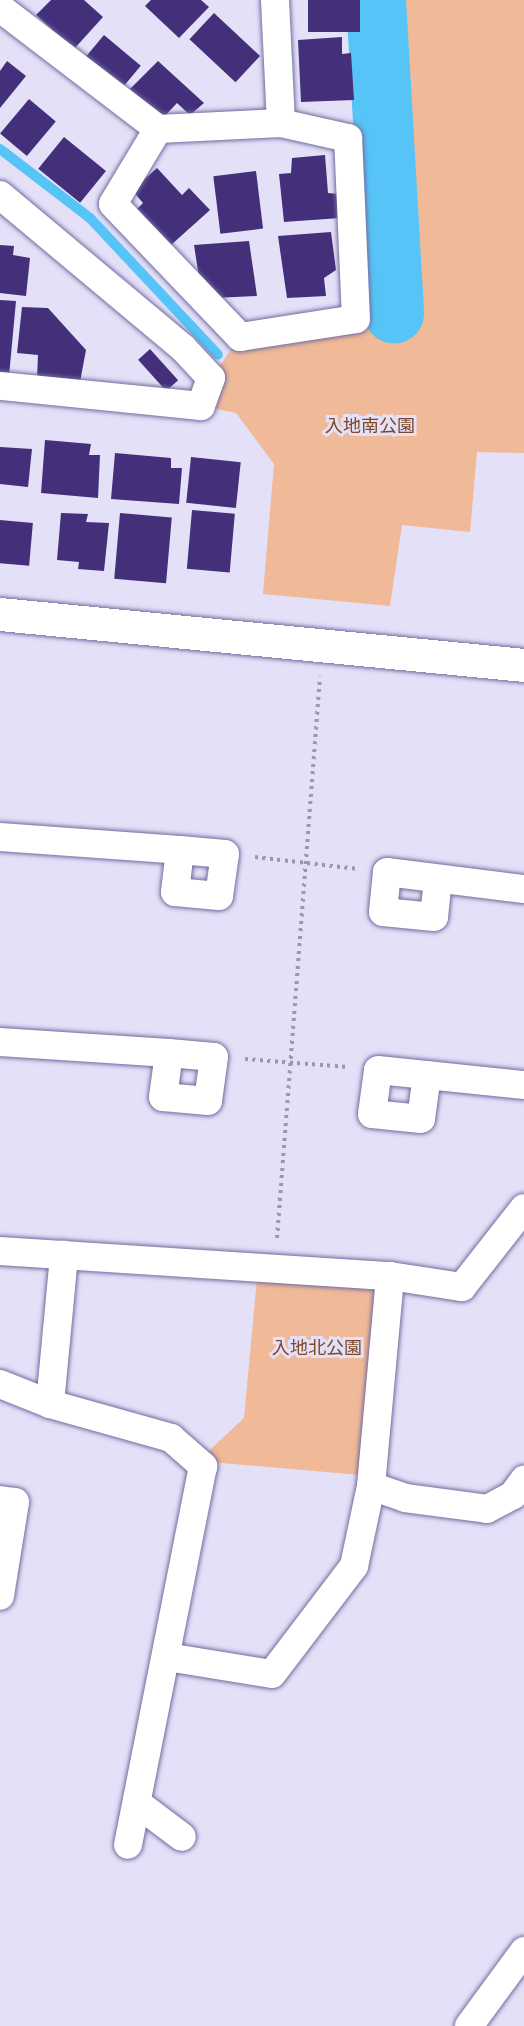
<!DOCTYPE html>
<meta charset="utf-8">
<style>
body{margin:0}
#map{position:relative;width:524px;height:2026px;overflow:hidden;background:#e3e0f8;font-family:Ubuntu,"Noto Sans JP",sans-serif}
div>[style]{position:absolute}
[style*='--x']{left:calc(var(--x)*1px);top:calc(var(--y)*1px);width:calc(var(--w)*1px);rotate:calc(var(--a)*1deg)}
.green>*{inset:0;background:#f0b998}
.stream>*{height:10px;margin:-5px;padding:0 5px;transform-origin:5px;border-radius:5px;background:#56c4f6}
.river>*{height:60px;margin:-30px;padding:0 30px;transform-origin:30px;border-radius:30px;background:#56c4f6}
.building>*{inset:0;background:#432f7a;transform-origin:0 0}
.path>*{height:4px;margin-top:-2px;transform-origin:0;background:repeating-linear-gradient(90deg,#9b97af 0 3px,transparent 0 7.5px)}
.roads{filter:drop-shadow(0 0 2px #746ba0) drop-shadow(0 0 2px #746ba0)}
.street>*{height:28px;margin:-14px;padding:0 14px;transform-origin:14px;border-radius:14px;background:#fff}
.secondary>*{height:33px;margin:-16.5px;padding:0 16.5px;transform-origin:16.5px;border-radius:16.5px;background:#fff}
span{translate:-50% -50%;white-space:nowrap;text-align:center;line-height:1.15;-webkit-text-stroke:6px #e3e0f8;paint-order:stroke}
.park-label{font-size:18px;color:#7f4723}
</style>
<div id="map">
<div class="green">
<div style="clip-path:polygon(392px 0,524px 0,524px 453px,477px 452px,470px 532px,402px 525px,390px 606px,263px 594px,274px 464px,236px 413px,201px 406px,211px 378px,240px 337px,356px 319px,404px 323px)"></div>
<div style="clip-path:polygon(258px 1268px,390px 1276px,372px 1476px,198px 1461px,244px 1418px)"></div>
</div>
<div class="stream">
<div style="--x:0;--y:149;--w:113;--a:37.5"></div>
<div style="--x:90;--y:218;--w:187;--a:46.9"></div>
</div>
<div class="river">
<div style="--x:376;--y:0;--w:314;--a:86.7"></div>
</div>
<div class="building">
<div style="clip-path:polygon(51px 0,84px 0,103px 17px,74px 49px,36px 15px)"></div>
<div style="clip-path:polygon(151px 0,201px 0,209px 7px,179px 38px,145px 6px)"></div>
<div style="left:308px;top:0;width:52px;height:32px"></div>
<div style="left:214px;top:13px;width:63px;height:36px;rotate:43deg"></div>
<div style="left:104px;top:35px;width:48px;height:28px;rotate:40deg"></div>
<div style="clip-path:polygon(342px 37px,342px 54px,351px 53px,354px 100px,301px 102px,298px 40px)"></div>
<div style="clip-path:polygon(7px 61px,26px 76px,0 108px,0 71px)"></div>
<div style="clip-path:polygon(158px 61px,204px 103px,190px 115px,177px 103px,163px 118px,130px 89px)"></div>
<div style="left:29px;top:99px;width:35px;height:45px;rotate:40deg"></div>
<div style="left:64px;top:137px;width:54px;height:41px;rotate:39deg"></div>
<div style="clip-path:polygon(325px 155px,328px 193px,339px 194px,340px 218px,284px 222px,279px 174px,291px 173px,292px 158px)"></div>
<div style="clip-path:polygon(157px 168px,182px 195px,189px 188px,210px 210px,171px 245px,137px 209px,143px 203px,132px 190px)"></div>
<div style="left:256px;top:171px;width:58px;height:43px;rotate:83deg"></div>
<div style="clip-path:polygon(331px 232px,336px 270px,324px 278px,326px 296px,287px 298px,278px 236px)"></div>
<div style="clip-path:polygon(249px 241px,257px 296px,213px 298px,200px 284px,194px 245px)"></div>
<div style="clip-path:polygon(0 245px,14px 246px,13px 255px,30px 258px,26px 296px,0 293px)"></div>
<div style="clip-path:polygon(0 300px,16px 301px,9px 376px,0 375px)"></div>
<div style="clip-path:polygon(22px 307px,48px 308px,86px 350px,80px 382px,37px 378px,38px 355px,17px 353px)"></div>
<div style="left:150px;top:349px;width:42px;height:16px;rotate:48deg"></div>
<div style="clip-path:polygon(45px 440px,91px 444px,89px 455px,100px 455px,98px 498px,41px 493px)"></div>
<div style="clip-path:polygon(0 447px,32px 449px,28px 487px,0 484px)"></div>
<div style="clip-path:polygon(115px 453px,171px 458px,171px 468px,182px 468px,179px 504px,111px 499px)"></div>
<div style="left:191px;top:457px;width:50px;height:46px;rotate:6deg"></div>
<div style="left:192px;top:510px;width:43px;height:59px;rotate:5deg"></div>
<div style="clip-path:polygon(61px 513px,88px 514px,86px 522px,109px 523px,104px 571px,78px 569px,79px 562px,57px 560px)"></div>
<div style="left:120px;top:513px;width:52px;height:66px;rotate:5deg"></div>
<div style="left:0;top:520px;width:33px;height:43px;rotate:5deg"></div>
</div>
<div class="path">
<div style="--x:255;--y:857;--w:104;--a:6.6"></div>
<div style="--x:245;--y:1059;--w:103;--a:4.4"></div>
<div style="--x:277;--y:1238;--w:563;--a:-85.62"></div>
</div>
<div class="roads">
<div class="street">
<div style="--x:0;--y:8;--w:199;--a:37.4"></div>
<div style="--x:158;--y:129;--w:123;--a:-2.8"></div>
<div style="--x:281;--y:123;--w:123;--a:-92.8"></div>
<div style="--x:158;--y:129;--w:87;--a:121"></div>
<div style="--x:113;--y:204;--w:184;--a:46.3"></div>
<div style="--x:240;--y:337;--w:117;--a:-8.8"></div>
<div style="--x:356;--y:319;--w:181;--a:-92.5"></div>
<div style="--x:348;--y:138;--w:69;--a:-167.4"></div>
<div style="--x:0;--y:195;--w:239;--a:39.9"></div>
<div style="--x:183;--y:348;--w:41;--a:47"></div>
<div style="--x:211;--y:378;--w:30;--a:110"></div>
<div style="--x:201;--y:406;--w:202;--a:-174.3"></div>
<div style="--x:0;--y:837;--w:180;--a:4.1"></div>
<div style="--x:180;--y:850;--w:45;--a:5.1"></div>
<div style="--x:225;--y:854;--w:42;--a:98.1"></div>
<div style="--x:219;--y:896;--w:44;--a:-174.8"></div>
<div style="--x:175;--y:892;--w:42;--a:-83.2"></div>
<div style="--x:438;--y:879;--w:38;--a:96"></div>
<div style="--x:434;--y:917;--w:51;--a:-174.4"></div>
<div style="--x:383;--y:912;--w:40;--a:-84.3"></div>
<div style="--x:387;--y:872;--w:138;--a:7.1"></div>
<div style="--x:0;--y:1042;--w:169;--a:3.7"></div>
<div style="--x:169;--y:1053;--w:45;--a:5.1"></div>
<div style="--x:214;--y:1057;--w:44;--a:97.8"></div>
<div style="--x:208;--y:1101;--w:45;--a:-174.9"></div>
<div style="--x:163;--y:1097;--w:44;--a:-82.2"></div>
<div style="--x:427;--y:1075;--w:44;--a:97.8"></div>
<div style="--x:421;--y:1119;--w:49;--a:-174.2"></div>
<div style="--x:372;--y:1114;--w:44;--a:-82.2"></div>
<div style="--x:378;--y:1070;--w:147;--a:5.9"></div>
<div style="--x:0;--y:1251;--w:391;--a:3.7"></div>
<div style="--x:390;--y:1276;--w:73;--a:8.7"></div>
<div style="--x:462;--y:1287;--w:100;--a:-51.9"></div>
<div style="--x:0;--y:1384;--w:54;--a:21.8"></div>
<div style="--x:50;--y:1404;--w:126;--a:15.7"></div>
<div style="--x:171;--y:1438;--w:43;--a:41.2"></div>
<div style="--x:203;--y:1466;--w:386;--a:101.2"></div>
<div style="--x:50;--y:1404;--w:150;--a:-84.6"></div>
<div style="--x:371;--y:1486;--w:36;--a:19"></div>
<div style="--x:405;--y:1498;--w:83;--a:7.6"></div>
<div style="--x:487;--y:1509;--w:30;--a:-28"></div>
<div style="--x:513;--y:1495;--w:19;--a:-54"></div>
<div style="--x:0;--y:1500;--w:15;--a:8"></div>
<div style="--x:15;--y:1502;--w:95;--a:99.1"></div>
<div style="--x:167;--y:1657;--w:106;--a:9.2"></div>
<div style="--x:272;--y:1674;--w:136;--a:-52.8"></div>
<div style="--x:354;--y:1566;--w:82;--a:-78"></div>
<div style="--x:371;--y:1486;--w:211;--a:-84.8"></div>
<div style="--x:137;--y:1803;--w:56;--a:37.1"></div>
<div style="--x:469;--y:2026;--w:93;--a:-53.7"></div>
</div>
<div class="secondary">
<div style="--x:0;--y:614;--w:526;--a:5.56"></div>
</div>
</div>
<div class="park-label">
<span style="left:370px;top:425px">入地南公園</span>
<span style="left:317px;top:1347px">入地北公園</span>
</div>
</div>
